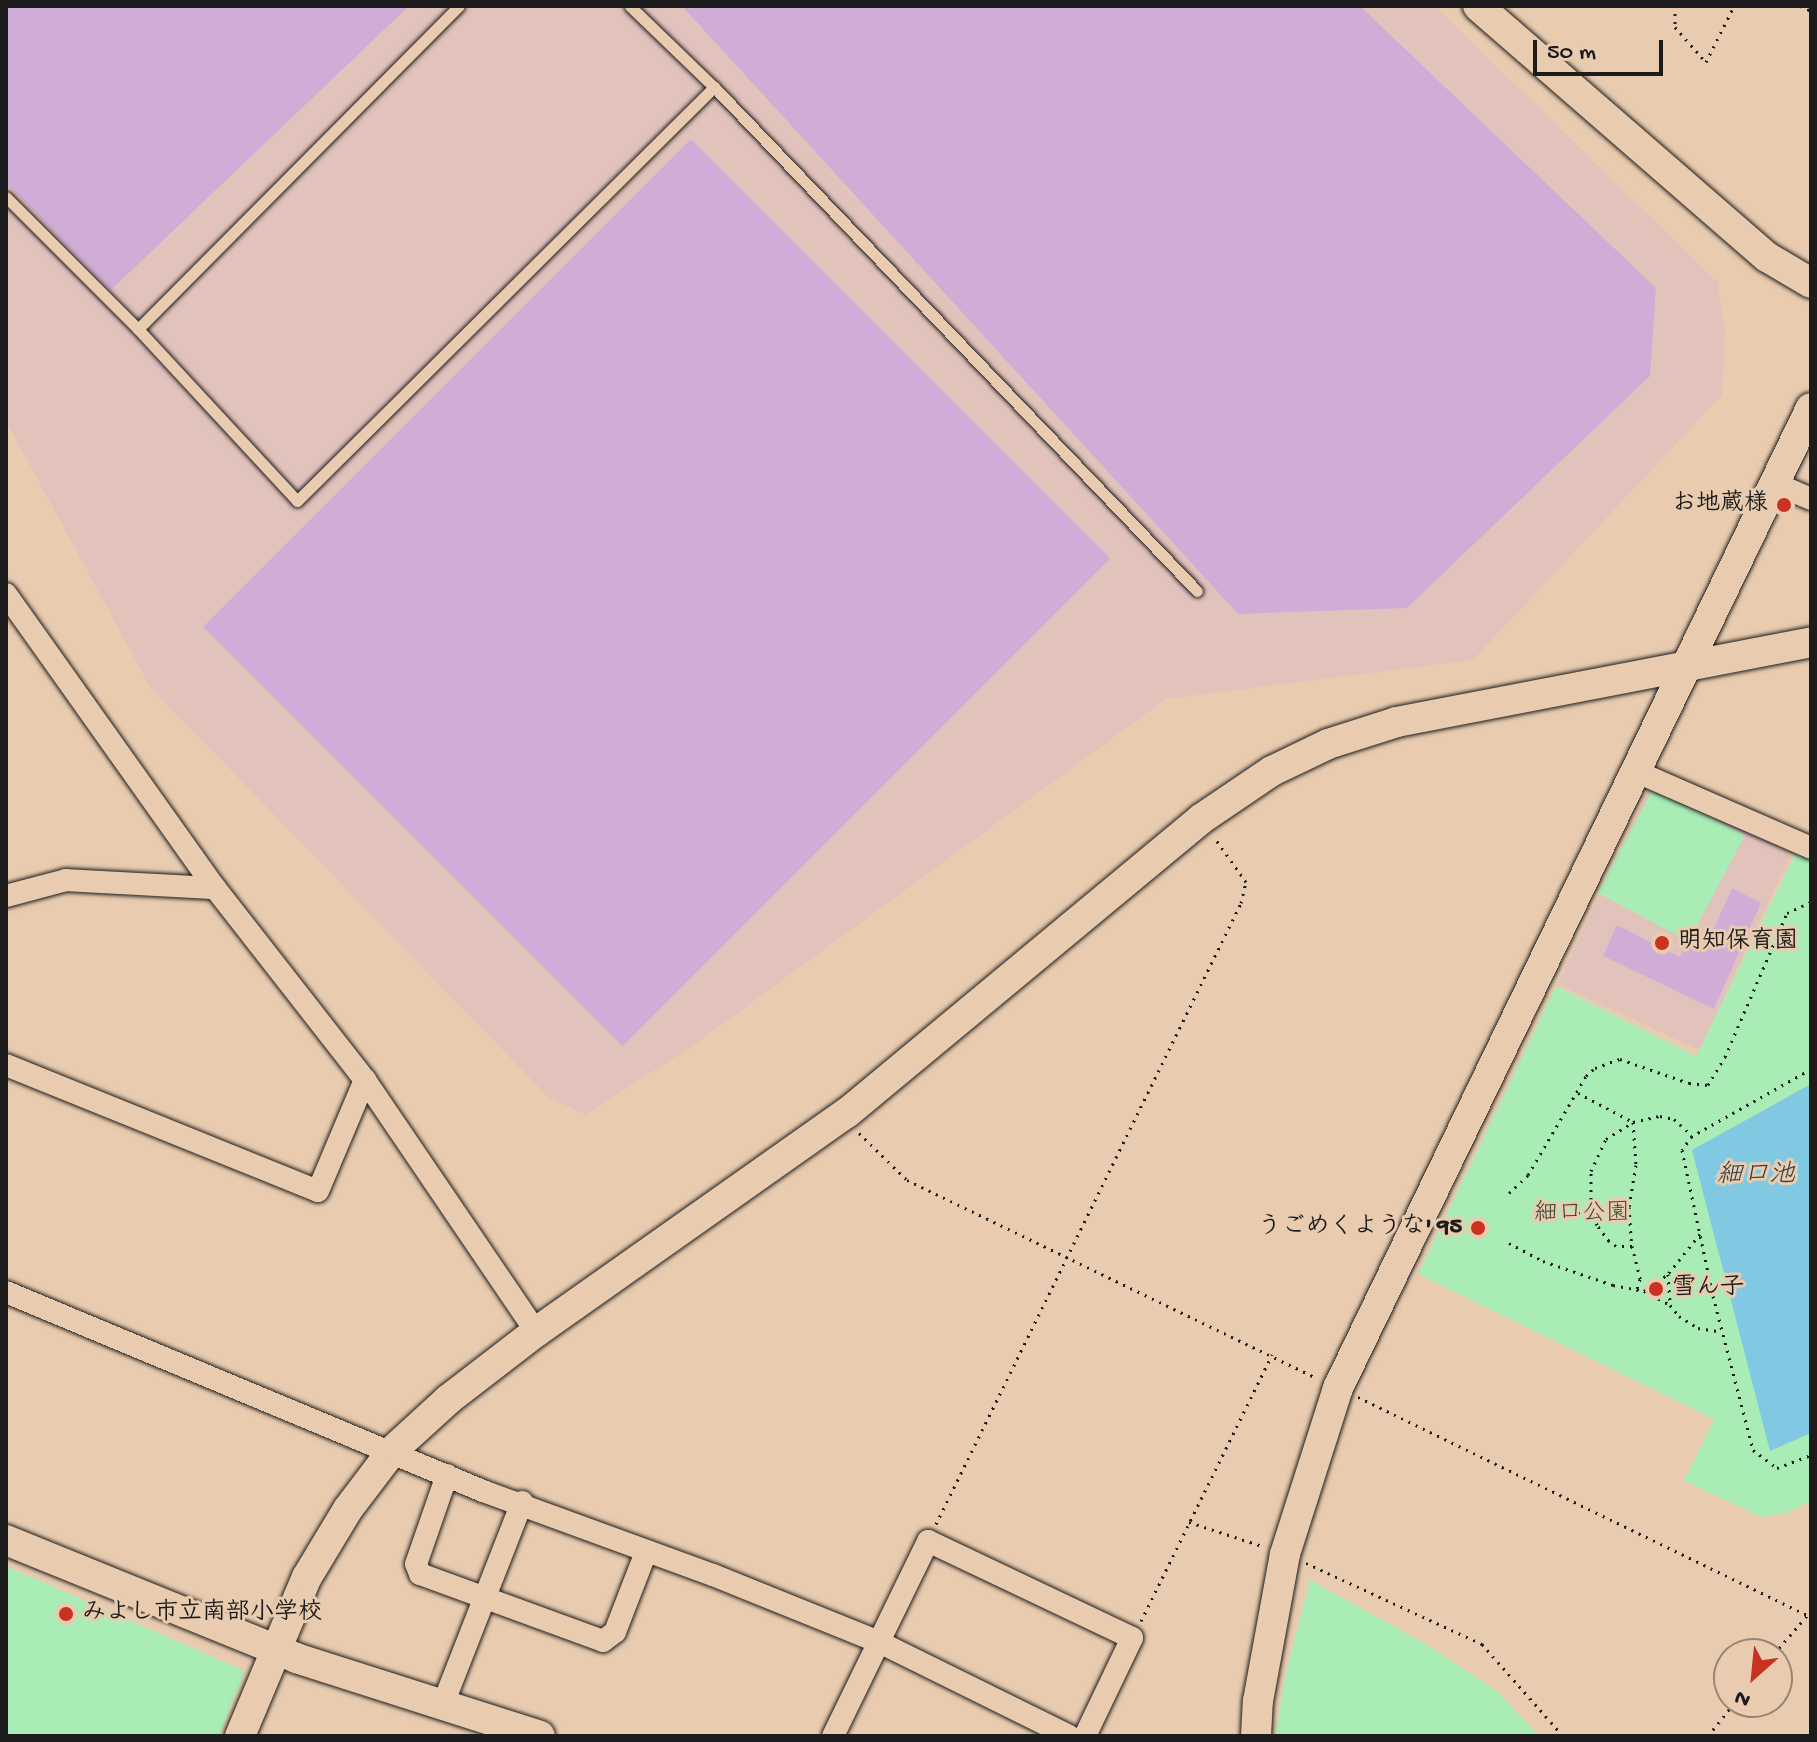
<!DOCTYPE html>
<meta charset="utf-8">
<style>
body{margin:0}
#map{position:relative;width:1817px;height:1742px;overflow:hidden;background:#e9ccb0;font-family:"Gochi Hand","Klee One",sans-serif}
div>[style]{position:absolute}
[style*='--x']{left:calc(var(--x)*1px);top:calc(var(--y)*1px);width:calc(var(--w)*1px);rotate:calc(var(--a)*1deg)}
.built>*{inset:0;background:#e2c3bc;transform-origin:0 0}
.green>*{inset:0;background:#aaecb6;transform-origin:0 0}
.water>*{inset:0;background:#81c9e2}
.building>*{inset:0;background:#d0add7;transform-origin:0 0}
.path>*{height:3px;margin-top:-1.5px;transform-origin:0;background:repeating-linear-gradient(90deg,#1c1c1c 0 2px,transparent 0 8px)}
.roads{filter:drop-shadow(0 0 2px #1c1c1c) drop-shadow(0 0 2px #1c1c1c)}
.lane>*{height:11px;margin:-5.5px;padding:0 5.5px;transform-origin:5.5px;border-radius:5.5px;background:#e9ccb0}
.street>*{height:22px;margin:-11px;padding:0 11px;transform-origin:11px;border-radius:11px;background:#e9ccb0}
.secondary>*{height:30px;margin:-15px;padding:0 15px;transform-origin:15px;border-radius:15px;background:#e9ccb0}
.dots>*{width:22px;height:22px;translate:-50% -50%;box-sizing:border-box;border:4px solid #e9ccb0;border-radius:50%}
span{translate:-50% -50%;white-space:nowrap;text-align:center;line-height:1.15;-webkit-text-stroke:6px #e9ccb0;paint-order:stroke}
.poi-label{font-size:24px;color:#1c1c1c;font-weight:700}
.right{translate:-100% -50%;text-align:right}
.left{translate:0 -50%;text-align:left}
.park-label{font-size:24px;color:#38463b}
.water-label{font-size:26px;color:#303f44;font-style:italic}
.frame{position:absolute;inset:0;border:8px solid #1c1c1c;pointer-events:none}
.north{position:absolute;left:1713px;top:1638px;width:80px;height:80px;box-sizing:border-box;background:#e9ccb0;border:2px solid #978675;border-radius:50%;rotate:207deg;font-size:22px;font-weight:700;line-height:32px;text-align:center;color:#1c1c1c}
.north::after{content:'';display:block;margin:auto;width:28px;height:36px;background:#c8321e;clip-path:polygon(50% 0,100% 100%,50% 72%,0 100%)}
.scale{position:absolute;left:1533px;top:40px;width:130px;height:36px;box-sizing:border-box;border:4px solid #1c1c1c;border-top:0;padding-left:10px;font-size:24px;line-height:28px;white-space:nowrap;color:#1c1c1c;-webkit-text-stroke:6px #e9ccb0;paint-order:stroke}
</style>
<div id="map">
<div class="built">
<div style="clip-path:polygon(6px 6px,1435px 6px,1718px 283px,1725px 333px,1722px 395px,1473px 660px,1166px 699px,698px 1042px,586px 1115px,549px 1098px,150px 687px,6px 421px)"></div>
<div style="left:1652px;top:783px;width:156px;height:222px;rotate:25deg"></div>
</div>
<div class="green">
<div style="left:1654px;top:787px;width:103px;height:120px;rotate:28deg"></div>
<div style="clip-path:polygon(1798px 848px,1811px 854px,1811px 1084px,1692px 1150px,1771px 1451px,1811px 1433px,1811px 1501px,1787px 1513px,1762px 1517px,1684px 1481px,1714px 1419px,1418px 1274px,1556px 986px,1696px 1056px)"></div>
<div style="clip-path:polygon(6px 1566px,245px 1671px,219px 1736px,6px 1736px)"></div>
<div style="clip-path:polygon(1310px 1580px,1424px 1643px,1498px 1692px,1539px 1736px,1275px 1736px,1286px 1672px)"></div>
</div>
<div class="water">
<div style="clip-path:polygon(1811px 1084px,1811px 1433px,1770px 1451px,1692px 1150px)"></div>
</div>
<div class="building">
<div style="clip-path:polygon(6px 6px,409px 6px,111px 290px,6px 183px)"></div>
<div style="clip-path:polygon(682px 6px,1360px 6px,1656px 288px,1650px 376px,1407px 608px,1238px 614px)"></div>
<div style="left:691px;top:139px;width:593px;height:690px;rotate:45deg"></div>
<div style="clip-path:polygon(1732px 888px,1761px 903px,1714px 1009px,1603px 956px,1617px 925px,1680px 957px,1688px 941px,1704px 950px)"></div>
</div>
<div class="path">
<div style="--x:1675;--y:6;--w:21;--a:90"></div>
<div style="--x:1675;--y:27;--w:47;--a:48.5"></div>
<div style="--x:1706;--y:62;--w:63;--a:-63.4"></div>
<div style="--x:1800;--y:6;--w:12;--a:24"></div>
<div style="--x:1811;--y:1069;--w:137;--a:150.6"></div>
<div style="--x:1692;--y:1136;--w:17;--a:126"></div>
<div style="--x:1682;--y:1150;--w:149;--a:78"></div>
<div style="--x:1713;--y:1296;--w:159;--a:75.4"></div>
<div style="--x:1753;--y:1450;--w:30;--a:37"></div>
<div style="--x:1777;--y:1468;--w:36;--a:-21"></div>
<div style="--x:1578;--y:1093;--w:62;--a:27.8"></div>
<div style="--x:1633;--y:1122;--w:43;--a:86"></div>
<div style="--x:1636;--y:1165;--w:43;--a:99.5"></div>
<div style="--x:1629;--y:1207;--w:39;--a:86"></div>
<div style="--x:1632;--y:1246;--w:34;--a:76"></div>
<div style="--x:1640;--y:1279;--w:10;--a:107"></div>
<div style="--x:859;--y:1133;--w:67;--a:44.4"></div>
<div style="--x:907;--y:1180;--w:453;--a:25.8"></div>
<div style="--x:1509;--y:1193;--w:26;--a:-43"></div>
<div style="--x:1528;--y:1175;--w:115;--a:-59.6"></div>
<div style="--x:1586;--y:1076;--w:12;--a:-42"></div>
<div style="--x:1595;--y:1068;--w:27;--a:-20"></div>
<div style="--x:1620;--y:1059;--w:73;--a:19.2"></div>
<div style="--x:1689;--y:1083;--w:19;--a:6"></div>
<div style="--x:1708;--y:1085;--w:33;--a:-59"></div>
<div style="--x:1725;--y:1057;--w:157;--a:-66.7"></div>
<div style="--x:1787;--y:913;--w:26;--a:-25"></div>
<div style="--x:1578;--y:1213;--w:14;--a:-8"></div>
<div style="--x:1700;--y:1234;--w:51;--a:128.7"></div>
<div style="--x:1668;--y:1274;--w:31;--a:86"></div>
<div style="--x:1670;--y:1305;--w:14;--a:51"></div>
<div style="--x:1679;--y:1316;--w:22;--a:32"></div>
<div style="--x:1698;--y:1328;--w:24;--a:9"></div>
<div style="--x:1509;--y:1243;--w:38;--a:28"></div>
<div style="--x:1543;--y:1261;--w:74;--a:18.9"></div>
<div style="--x:1613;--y:1285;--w:32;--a:11"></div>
<div style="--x:1644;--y:1291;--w:29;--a:-35"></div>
<div style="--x:1632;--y:1246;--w:16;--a:180"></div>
<div style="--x:1616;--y:1246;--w:9;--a:-144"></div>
<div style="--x:1609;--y:1241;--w:20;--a:-127"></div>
<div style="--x:1597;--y:1225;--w:19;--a:-108"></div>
<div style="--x:1591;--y:1207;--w:36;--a:-90"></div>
<div style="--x:1591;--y:1171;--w:35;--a:-65"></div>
<div style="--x:1606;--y:1139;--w:32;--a:-32"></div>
<div style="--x:1633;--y:1122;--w:28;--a:-13"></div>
<div style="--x:1660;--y:1116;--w:14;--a:12"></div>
<div style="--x:1674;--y:1119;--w:23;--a:43"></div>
<div style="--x:1644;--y:1291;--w:27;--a:28"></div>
<div style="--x:1358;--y:1397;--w:504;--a:25.9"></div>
<div style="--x:1189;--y:1522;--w:77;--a:18.2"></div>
<div style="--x:936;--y:1524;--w:692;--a:-63.84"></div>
<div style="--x:1241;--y:903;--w:22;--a:-77"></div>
<div style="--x:1246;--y:882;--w:55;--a:-125.4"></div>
<div style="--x:1306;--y:1563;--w:194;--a:24.7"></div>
<div style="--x:1482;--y:1644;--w:123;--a:48.6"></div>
<div style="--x:1141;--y:1621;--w:297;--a:-63.8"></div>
<div style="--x:1774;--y:1654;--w:57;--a:-49.3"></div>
<div style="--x:1708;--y:1736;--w:43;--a:-51.5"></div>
</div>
<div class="roads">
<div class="lane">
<div style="--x:630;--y:6;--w:117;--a:44"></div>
<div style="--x:714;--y:87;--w:698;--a:46.22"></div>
<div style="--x:6;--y:197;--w:187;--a:45"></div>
<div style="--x:138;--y:329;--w:234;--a:47.2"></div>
<div style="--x:297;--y:501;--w:588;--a:-44.79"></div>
<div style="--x:138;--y:329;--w:455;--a:-45.2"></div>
</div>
<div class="street">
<div style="--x:1774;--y:483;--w:40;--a:23.4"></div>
<div style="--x:6;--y:594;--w:361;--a:54.6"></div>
<div style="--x:215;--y:888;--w:244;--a:52"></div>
<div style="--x:365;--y:1080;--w:305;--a:55.8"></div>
<div style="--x:1635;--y:771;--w:192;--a:23.6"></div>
<div style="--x:6;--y:896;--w:62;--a:-14.9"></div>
<div style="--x:66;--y:880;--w:149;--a:3.1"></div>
<div style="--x:6;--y:1065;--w:336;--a:22"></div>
<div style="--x:318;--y:1191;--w:121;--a:-67.1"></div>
<div style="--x:6;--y:1292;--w:517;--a:22.65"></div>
<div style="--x:483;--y:1491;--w:245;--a:20.1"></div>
<div style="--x:713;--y:1575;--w:179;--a:22"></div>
<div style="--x:879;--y:1642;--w:212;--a:26.3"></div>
<div style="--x:447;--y:1475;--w:94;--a:109.2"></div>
<div style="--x:416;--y:1564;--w:11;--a:68"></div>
<div style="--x:420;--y:1574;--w:195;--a:20.1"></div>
<div style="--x:603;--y:1641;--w:15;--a:-37"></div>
<div style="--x:615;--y:1632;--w:86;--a:-68.8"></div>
<div style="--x:443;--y:1704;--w:217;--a:-68.6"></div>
<div style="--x:833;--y:1736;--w:217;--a:-64"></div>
<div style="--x:928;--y:1541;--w:226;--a:25.4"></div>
<div style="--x:1132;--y:1638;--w:109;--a:115.6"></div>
</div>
<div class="secondary">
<div style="--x:1478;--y:6;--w:383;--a:41"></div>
<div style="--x:1767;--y:257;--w:51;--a:30.6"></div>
<div style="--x:6;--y:1540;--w:313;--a:22.1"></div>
<div style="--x:296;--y:1658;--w:256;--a:17.7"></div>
<div style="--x:240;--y:1736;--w:173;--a:-67.2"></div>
<div style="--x:307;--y:1577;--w:79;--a:-58.9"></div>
<div style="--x:348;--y:1509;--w:73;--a:-52.8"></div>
<div style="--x:392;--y:1451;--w:77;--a:-42.4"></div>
<div style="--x:449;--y:1399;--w:110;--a:-37.6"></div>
<div style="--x:536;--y:1332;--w:380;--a:-35.2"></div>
<div style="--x:847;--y:1113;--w:460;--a:-39.7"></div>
<div style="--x:1201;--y:819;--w:86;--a:-34.1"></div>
<div style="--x:1272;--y:771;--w:62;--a:-25.7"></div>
<div style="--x:1328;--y:744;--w:72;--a:-17.7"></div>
<div style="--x:1397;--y:722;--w:422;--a:-10.9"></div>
<div style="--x:1256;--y:1736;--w:35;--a:-87"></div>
<div style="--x:1258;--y:1701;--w:149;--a:-79.6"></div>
<div style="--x:1285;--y:1554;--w:174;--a:-72.3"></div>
<div style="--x:1338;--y:1388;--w:1088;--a:-64.24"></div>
</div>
</div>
<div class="dots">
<div style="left:1784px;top:505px;background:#c8321e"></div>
<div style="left:1662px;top:943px;background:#c8321e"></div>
<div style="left:1478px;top:1228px;background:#c8321e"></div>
<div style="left:1656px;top:1289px;background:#c8321e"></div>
<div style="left:66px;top:1614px;background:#c8321e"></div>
</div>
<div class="poi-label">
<span class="right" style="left:1768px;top:505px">お地蔵様</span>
<span class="left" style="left:1678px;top:943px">明知保育園</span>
<span class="right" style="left:1462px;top:1228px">うごめくような' 95</span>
<span class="left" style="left:1672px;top:1289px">雪ん子</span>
<span class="left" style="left:82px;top:1614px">みよし市立南部小学校</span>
</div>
<div class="park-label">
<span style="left:1582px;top:1215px">細口公園</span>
</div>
<div class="water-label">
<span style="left:1756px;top:1177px">細口池</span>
</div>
<div class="frame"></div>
<div class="north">N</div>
<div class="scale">50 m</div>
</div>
